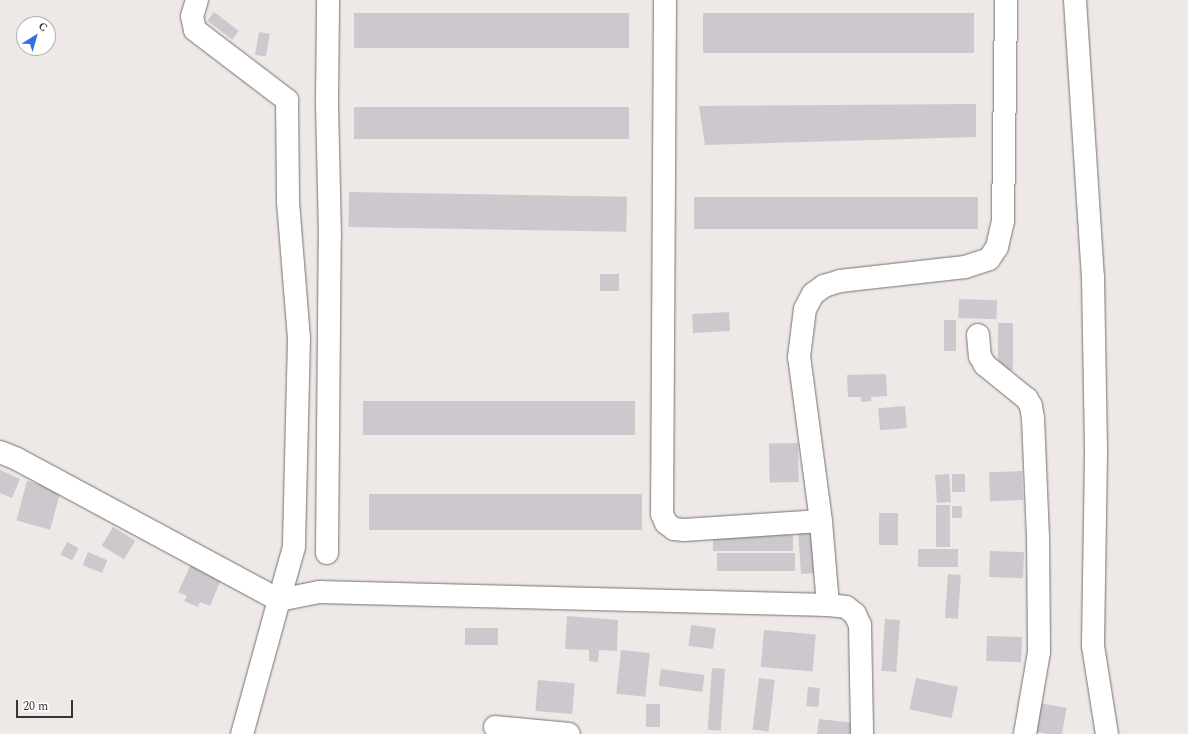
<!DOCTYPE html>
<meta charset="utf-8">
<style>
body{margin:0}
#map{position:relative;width:1188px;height:734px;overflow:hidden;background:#eee9e6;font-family:Spectral,serif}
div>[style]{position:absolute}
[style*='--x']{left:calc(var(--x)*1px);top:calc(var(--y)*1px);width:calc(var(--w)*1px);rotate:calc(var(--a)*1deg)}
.building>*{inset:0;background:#ccc8cd;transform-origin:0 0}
.roads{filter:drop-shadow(0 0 1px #75716d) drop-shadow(0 0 1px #75716d)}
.street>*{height:22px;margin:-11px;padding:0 11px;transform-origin:11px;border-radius:11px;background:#fff}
span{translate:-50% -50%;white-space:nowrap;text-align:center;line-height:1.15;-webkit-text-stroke:3px #fff;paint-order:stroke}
.north{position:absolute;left:16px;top:16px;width:40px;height:40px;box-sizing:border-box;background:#fff;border:1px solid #b0afae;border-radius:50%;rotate:37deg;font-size:11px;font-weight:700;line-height:16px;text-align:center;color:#393735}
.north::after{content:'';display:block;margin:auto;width:14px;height:18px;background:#306fdc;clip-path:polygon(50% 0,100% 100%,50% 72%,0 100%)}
.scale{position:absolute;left:16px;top:700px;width:57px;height:18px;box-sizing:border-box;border:2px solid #393735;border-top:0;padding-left:5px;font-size:12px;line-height:14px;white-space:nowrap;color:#393735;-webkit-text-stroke:3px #fff;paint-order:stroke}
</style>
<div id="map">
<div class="building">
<div style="left:214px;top:12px;width:31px;height:11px;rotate:37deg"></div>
<div style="left:354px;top:13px;width:275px;height:35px"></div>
<div style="left:703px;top:13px;width:271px;height:40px"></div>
<div style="left:259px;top:32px;width:11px;height:23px;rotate:10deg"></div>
<div style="clip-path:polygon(976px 104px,976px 137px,705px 145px,699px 106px)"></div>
<div style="left:354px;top:107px;width:275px;height:32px"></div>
<div style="left:349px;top:192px;width:278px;height:35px;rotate:1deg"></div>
<div style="left:694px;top:197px;width:284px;height:32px"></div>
<div style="left:600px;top:274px;width:19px;height:17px"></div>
<div style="left:959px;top:299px;width:38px;height:19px;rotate:2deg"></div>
<div style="left:729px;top:312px;width:19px;height:37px;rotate:87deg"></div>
<div style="left:944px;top:320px;width:12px;height:31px"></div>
<div style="left:998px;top:323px;width:15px;height:47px"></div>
<div style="clip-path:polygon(886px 374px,887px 396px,871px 397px,871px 401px,861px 402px,861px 397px,848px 397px,847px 375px)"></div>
<div style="left:363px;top:401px;width:272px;height:34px"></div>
<div style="left:905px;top:406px;width:22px;height:27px;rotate:85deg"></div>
<div style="left:798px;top:443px;width:39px;height:29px;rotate:89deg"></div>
<div style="clip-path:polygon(0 470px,20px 479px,12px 498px,0 493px)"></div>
<div style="left:1022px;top:471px;width:29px;height:33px;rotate:88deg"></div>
<div style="left:949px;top:474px;width:28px;height:14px;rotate:86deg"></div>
<div style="left:952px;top:474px;width:13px;height:18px"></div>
<div style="left:27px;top:481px;width:35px;height:41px;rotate:15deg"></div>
<div style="left:369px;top:494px;width:273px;height:36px"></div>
<div style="left:936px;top:505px;width:14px;height:42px"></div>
<div style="left:952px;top:506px;width:10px;height:12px"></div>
<div style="left:879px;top:513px;width:19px;height:32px"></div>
<div style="left:113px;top:527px;width:26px;height:22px;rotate:31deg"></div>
<div style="left:814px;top:530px;width:43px;height:16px;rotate:86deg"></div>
<div style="left:713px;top:535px;width:80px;height:16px"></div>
<div style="left:67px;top:542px;width:13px;height:14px;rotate:27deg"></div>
<div style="left:918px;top:549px;width:40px;height:18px"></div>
<div style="left:990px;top:551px;width:34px;height:26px;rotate:2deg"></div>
<div style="left:88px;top:552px;width:21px;height:14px;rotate:23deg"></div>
<div style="left:795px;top:553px;width:18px;height:78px;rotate:90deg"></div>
<div style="clip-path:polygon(193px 560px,224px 573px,210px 606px,200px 602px,198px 607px,184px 601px,187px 596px,178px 592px)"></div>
<div style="left:948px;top:574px;width:13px;height:44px;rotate:4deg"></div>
<div style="clip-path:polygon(567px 616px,618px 620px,617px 651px,599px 650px,598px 662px,589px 661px,589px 650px,565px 649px)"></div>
<div style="left:885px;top:619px;width:15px;height:52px;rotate:4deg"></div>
<div style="left:691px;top:625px;width:25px;height:21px;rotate:7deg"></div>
<div style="left:465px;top:628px;width:33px;height:17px"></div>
<div style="left:764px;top:630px;width:52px;height:37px;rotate:5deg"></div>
<div style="left:987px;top:636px;width:35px;height:25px;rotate:2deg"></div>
<div style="left:621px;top:650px;width:29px;height:44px;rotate:6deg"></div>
<div style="left:712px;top:668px;width:13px;height:62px;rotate:4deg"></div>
<div style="left:661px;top:669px;width:44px;height:17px;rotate:8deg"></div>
<div style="left:759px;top:678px;width:16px;height:52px;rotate:7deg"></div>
<div style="left:916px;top:678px;width:43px;height:32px;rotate:12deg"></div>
<div style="left:538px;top:680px;width:37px;height:31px;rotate:5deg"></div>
<div style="left:808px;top:687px;width:12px;height:19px;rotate:5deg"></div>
<div style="left:1039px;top:703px;width:28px;height:29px;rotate:10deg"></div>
<div style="left:646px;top:704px;width:14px;height:23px"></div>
<div style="clip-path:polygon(819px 719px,855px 723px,853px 734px,817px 734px)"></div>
</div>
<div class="roads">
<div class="street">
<div style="--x:197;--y:0;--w:17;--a:107"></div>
<div style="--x:192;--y:16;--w:14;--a:78"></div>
<div style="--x:195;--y:30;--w:116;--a:37.3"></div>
<div style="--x:287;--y:100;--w:102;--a:89.4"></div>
<div style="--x:288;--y:202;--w:136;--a:85.4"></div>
<div style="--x:299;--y:338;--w:209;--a:91.4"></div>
<div style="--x:294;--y:547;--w:55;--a:105.8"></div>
<div style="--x:279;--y:600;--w:41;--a:-11.3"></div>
<div style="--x:319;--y:592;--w:509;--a:1.46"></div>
<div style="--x:828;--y:605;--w:18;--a:6"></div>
<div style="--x:846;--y:607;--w:11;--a:38"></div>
<div style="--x:855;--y:614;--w:12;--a:66"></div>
<div style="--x:860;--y:625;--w:109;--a:88.9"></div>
<div style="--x:665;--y:0;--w:514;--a:90.33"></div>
<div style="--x:662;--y:514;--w:10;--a:66"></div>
<div style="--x:666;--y:523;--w:10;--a:37"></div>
<div style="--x:674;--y:529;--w:10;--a:6"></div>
<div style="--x:684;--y:530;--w:137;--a:-3.8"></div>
<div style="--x:1075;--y:0;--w:278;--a:86.3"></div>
<div style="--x:1093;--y:277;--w:176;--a:89"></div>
<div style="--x:1096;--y:453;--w:193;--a:90.9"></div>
<div style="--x:1093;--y:646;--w:89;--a:81"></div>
<div style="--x:978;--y:335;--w:21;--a:85"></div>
<div style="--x:980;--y:356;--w:10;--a:61"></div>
<div style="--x:985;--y:365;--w:54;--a:39"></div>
<div style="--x:1027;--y:399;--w:8;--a:60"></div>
<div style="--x:1031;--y:406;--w:12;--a:81"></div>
<div style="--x:1033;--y:418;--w:118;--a:87.6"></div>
<div style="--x:1038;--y:536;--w:116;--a:89.5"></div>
<div style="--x:1039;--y:652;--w:83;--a:99.7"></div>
<div style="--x:0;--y:452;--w:18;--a:22"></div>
<div style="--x:17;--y:459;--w:298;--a:28.3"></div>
<div style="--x:279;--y:600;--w:139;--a:105.4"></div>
<div style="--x:327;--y:553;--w:317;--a:-89.5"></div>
<div style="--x:330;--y:236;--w:134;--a:-91.3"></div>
<div style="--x:327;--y:102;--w:102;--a:-89.4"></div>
<div style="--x:828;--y:605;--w:84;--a:-94.8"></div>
<div style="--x:821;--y:521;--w:165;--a:-97.6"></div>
<div style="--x:799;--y:357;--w:48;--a:-82.9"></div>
<div style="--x:805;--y:309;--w:17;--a:-62"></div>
<div style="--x:813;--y:294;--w:14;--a:-36"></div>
<div style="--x:824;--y:286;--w:17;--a:-17"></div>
<div style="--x:840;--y:281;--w:126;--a:-6.4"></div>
<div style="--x:965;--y:267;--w:25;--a:-18"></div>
<div style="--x:989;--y:259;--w:14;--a:-56"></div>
<div style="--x:997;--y:247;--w:27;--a:-77"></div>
<div style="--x:1003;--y:221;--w:221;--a:-89.2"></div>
<div style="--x:495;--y:727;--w:74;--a:5.4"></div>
</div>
</div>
<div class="north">С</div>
<div class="scale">20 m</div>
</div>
